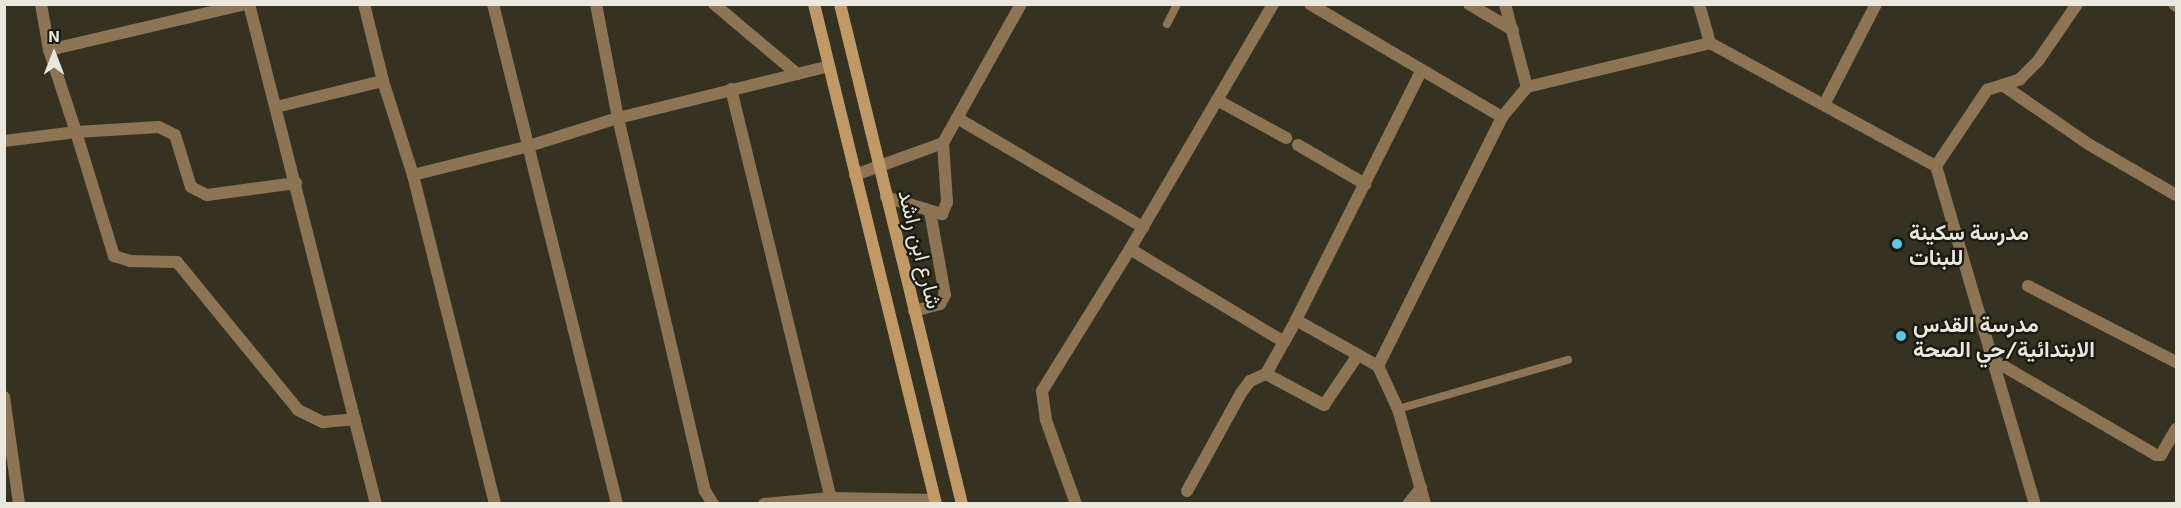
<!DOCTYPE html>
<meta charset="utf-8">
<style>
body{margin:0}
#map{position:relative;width:2181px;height:508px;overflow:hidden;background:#353221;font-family:"Exo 2",Vazirmatn,sans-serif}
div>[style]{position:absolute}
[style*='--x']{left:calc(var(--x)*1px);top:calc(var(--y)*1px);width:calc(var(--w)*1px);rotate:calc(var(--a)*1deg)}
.lane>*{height:8px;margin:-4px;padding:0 4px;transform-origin:4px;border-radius:4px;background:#8c7455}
.street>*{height:12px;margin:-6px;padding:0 6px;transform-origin:6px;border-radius:6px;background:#8c7455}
.secondary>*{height:12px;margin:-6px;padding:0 6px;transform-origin:6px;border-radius:6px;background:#c09966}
.dots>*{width:16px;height:16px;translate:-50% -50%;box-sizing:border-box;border:3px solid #1b1a12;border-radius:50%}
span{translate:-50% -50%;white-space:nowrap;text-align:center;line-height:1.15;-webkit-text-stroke:4.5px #1b1a12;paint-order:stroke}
.poi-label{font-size:22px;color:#eae8de;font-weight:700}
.left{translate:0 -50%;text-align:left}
.street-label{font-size:22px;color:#eae8de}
.frame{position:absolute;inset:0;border:6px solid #eae8de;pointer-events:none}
.north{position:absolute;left:24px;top:24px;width:60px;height:60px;-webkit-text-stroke:4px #1b1a12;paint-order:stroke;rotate:0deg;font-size:16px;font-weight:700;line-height:24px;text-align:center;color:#eae8de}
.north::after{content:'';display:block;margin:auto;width:21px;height:27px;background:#eae8de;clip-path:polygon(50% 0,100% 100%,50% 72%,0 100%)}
</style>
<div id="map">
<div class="lane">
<div style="--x:1167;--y:24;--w:22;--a:-63"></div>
<div style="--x:1398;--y:409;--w:177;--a:-16.1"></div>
</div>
<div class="street">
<div style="--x:41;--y:4;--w:47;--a:80.1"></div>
<div style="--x:246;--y:4;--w:202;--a:166.9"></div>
<div style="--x:49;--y:50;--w:86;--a:71.8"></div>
<div style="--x:76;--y:132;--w:83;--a:-3.4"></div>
<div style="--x:159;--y:127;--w:18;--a:27"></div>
<div style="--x:175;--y:135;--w:54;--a:72.9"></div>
<div style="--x:191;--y:187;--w:18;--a:27"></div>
<div style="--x:207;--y:195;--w:90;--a:-7.7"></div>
<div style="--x:249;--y:4;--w:516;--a:75.75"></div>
<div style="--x:364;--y:4;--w:79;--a:76.1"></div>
<div style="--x:383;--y:81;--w:99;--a:72.3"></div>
<div style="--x:413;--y:175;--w:339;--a:76"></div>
<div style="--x:493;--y:4;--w:515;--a:76.07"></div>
<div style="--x:596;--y:4;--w:116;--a:79.1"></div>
<div style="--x:618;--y:118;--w:383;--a:76.9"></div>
<div style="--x:705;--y:491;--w:15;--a:58"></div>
<div style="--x:714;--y:4;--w:109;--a:40.1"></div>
<div style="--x:1310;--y:4;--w:223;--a:30.5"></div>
<div style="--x:1469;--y:4;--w:51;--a:30.6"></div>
<div style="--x:1505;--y:4;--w:86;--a:75.2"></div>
<div style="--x:1699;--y:4;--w:41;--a:74.2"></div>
<div style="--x:2174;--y:4;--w:3;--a:45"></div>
<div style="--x:2004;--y:86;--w:104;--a:34.5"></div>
<div style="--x:2090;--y:145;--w:99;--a:30.2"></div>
<div style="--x:731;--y:89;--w:427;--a:76.3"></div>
<div style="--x:1217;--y:100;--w:79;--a:28.8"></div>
<div style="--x:1825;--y:103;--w:111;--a:-62.7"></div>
<div style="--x:276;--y:107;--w:110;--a:-13.7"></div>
<div style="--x:957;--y:118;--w:216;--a:30.4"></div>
<div style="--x:4;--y:141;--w:73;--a:-7.1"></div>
<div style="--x:76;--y:132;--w:130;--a:73"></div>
<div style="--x:114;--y:256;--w:17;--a:17"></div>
<div style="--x:130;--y:261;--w:47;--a:1.2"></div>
<div style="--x:177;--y:262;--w:191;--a:50.7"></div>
<div style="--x:298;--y:410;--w:28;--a:26"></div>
<div style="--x:323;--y:422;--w:32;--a:-5"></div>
<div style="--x:1298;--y:145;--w:78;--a:30.2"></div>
<div style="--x:1936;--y:166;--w:92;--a:-56.1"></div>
<div style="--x:1987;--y:90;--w:35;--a:-18"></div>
<div style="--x:2020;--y:79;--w:25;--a:-45"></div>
<div style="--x:2038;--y:61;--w:69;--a:-55.6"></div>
<div style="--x:413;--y:175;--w:120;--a:-14"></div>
<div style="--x:529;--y:146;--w:93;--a:-17.5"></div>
<div style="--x:618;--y:118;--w:217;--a:-13.8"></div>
<div style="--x:855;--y:175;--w:94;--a:-20"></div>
<div style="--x:943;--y:143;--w:159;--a:-60.7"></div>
<div style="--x:886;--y:197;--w:59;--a:16.9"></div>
<div style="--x:942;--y:214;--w:13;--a:-67"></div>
<div style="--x:947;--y:202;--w:59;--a:-93.9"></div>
<div style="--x:1130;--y:249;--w:180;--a:31.1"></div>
<div style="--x:1284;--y:342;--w:25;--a:-61"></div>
<div style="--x:1296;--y:320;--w:94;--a:29.3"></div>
<div style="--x:1378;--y:366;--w:47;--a:65.1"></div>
<div style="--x:1398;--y:409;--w:99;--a:74.1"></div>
<div style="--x:2028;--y:286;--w:166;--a:27.2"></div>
<div style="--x:914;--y:311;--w:27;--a:-15"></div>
<div style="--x:940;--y:304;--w:10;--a:-61"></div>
<div style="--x:945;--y:295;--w:84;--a:-100.2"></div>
<div style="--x:1296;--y:320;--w:280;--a:-63.3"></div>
<div style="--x:1993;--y:360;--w:189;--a:30.2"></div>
<div style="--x:2156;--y:455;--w:5;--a:0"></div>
<div style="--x:2161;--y:455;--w:30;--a:-60"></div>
<div style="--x:1378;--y:366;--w:278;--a:-63.5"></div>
<div style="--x:1502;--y:117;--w:39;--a:-50"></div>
<div style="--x:1527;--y:87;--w:188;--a:-13.5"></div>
<div style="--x:1710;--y:43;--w:257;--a:28.6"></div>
<div style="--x:1936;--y:166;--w:352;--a:73.7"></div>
<div style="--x:1266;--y:374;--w:66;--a:28.1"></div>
<div style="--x:1324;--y:405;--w:60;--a:-55.8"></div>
<div style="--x:4;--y:397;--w:108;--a:82"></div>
<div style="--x:1187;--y:491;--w:112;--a:-61.1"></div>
<div style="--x:1241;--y:393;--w:15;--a:-53"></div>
<div style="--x:1250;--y:381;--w:17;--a:-24"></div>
<div style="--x:1266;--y:374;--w:37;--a:-61"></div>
<div style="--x:764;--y:504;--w:67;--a:-5.1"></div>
<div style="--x:831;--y:498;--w:104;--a:1.1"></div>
<div style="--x:1076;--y:504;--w:89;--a:-109.7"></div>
<div style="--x:1046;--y:420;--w:29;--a:-98"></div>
<div style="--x:1042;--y:391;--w:167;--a:-58.2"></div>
<div style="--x:1130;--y:249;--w:284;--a:-59.7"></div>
<div style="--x:1408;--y:504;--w:21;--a:-51"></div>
</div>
<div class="secondary">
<div style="--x:814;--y:4;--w:515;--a:76.29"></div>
<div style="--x:840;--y:4;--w:515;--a:76.29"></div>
</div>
<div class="dots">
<div style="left:1897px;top:244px;background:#5cc7e8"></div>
<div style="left:1901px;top:336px;background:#5cc7e8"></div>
</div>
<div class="poi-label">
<span class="left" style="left:1909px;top:244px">مدرسة سكينة<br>للبنات</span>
<span class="left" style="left:1913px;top:336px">مدرسة القدس<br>الابتدائية/حي الصحة</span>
</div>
<div class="street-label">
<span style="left:921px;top:249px;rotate:76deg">شارع ابن راشد</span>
</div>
<div class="frame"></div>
<div class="north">N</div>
</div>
